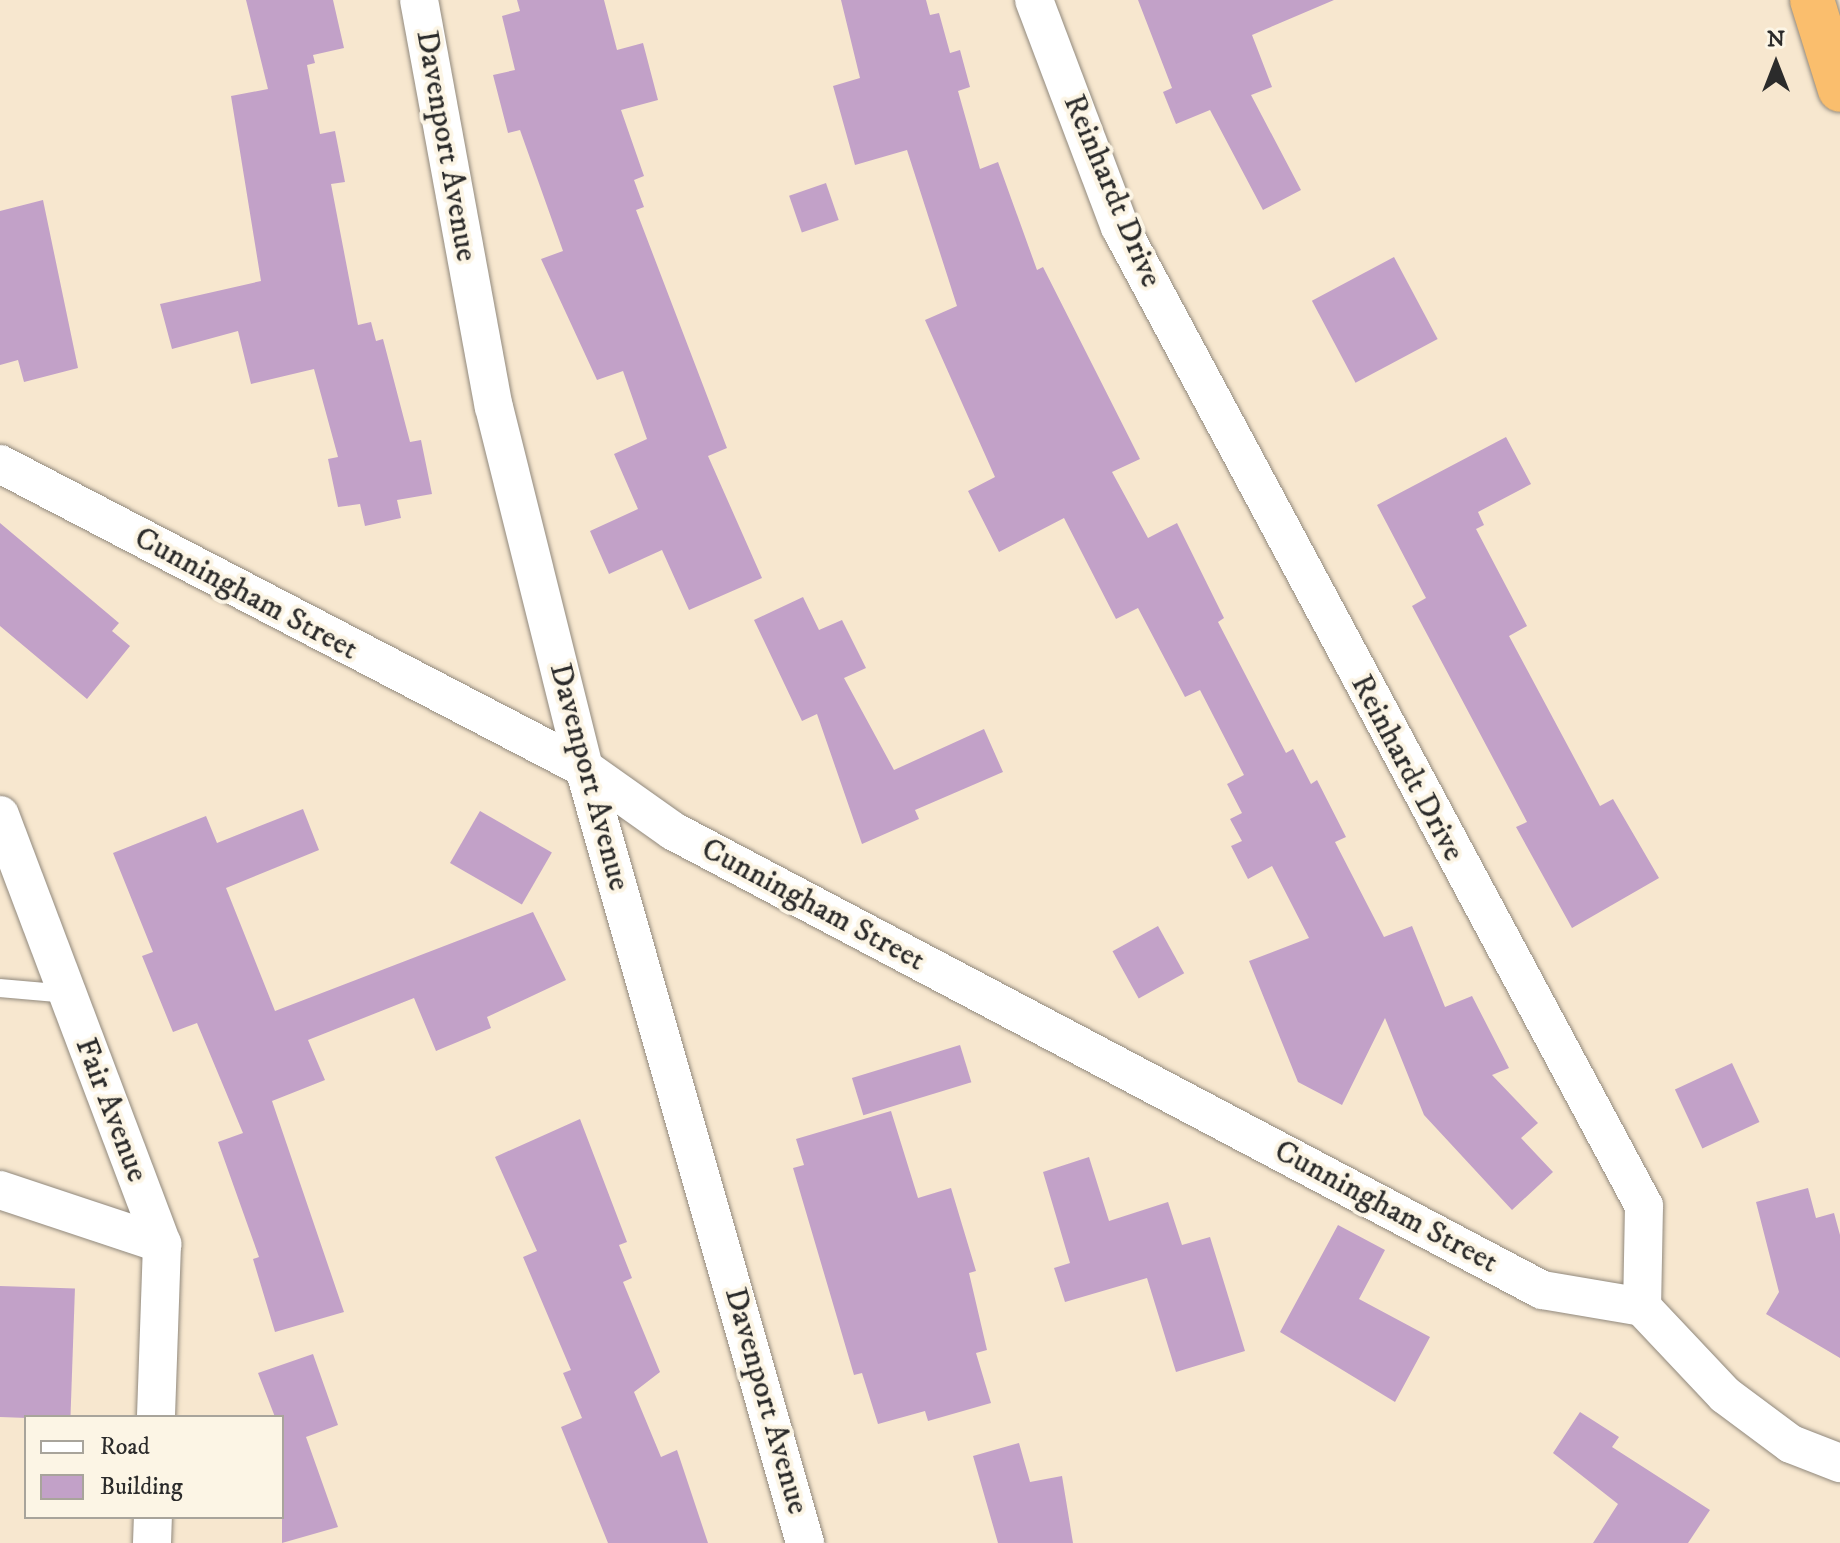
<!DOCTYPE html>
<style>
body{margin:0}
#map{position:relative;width:1840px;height:1543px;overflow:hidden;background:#f7e7cf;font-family:"IM FELL DW Pica",serif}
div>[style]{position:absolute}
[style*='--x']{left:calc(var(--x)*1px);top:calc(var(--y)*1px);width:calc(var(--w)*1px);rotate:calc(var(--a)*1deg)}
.building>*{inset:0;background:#c2a1c8;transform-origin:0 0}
.roads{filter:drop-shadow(0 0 2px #91897d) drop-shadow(0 0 2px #91897d)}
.service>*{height:18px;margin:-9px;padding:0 9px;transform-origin:9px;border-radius:9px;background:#fff}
.minor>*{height:38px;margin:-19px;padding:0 19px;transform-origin:19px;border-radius:19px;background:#fff}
.motorway>*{height:44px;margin:-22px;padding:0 22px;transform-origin:22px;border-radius:22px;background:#fabe6d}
span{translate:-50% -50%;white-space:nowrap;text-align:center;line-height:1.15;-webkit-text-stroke:8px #fcf5e5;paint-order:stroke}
.street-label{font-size:32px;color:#2b2b2b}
.legend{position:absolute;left:24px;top:1415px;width:260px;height:104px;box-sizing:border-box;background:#fcf5e5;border:2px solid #a8a49b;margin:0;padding:10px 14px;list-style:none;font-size:24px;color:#2b2b2b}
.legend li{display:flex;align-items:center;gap:16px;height:40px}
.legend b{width:40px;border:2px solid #a8a49b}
.north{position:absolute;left:1736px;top:24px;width:80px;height:80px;-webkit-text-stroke:6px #fcf5e5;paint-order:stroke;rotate:0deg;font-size:22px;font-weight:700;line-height:32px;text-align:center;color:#2b2b2b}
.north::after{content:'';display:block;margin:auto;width:28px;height:36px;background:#2b2b2b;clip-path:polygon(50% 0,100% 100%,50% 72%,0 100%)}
</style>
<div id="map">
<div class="building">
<div style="clip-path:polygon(246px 0,333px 0,344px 48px,313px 55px,315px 63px,307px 65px,320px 134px,335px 131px,345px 182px,331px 184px,358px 325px,371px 322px,376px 341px,383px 339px,410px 442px,421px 440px,432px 494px,397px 500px,401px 518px,365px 526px,360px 504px,338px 507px,328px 459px,338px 457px,314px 369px,251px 384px,238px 331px,172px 349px,160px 304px,261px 281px,231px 96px,268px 89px)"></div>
<div style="clip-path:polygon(517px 0,604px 0,617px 50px,643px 43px,658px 100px,621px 110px,644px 176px,634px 180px,644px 207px,636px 210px,727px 448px,708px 456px,762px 578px,689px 610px,662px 550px,609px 574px,590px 531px,638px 509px,614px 454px,647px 439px,623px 371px,597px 380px,541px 259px,563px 251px,520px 130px,508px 133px,493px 75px,515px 70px,502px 16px,520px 11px)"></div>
<div style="clip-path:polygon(841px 0,926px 0,930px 15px,939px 13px,950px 53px,960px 50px,970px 87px,958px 91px,980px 169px,998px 162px,1037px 270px,1043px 267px,1140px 459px,1112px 472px,1148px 538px,1177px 523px,1224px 618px,1218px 622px,1286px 753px,1293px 749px,1311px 784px,1317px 780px,1346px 837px,1335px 842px,1384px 937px,1412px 926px,1445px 1007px,1472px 996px,1509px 1068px,1492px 1075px,1538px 1123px,1521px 1138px,1553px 1172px,1512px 1210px,1424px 1115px,1385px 1018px,1342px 1105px,1298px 1082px,1249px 961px,1309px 938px,1272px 866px,1248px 879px,1231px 846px,1242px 841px,1230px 819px,1242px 813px,1227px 784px,1244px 775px,1200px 690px,1185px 697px,1138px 608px,1116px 619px,1064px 518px,999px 552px,968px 491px,995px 477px,925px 320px,957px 306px,907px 150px,855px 165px,833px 86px,860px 78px)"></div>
<div style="clip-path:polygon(1138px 0,1334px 0,1252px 35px,1272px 87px,1251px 95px,1301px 190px,1263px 210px,1210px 110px,1176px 124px,1163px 92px,1172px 88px)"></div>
<div style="left:826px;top:183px;width:39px;height:39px;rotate:71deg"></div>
<div style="clip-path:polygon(43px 200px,78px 368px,24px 382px,18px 360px,0 365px,0 211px)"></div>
<div style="left:1394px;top:257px;width:93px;height:93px;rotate:62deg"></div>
<div style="clip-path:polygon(1506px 437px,1531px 484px,1478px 512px,1484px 525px,1476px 529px,1527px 626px,1509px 636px,1600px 806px,1613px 799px,1659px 878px,1572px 928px,1516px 827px,1527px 822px,1412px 606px,1426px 598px,1377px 505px)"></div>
<div style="clip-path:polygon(0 523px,119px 623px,112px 631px,130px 646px,87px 699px,0 626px)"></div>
<div style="clip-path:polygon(803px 597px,819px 630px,842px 620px,866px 668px,844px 678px,894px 770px,984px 729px,1003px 772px,915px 810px,919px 819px,862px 844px,817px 714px,802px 721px,754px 620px)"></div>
<div style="clip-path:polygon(303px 809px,319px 850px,226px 888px,275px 1011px,533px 912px,566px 980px,487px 1017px,491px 1028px,436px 1051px,414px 998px,308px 1040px,325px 1080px,272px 1101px,344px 1312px,275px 1332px,253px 1259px,259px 1257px,218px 1142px,243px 1133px,197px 1023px,173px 1032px,142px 956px,153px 952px,113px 853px,206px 816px,217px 843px)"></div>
<div style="left:480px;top:811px;width:83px;height:60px;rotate:30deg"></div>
<div style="left:1158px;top:926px;width:54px;height:52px;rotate:61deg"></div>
<div style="left:960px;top:1045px;width:39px;height:113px;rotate:73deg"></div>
<div style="left:1732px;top:1063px;width:65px;height:63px;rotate:65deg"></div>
<div style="clip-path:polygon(891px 1111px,918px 1198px,951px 1188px,976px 1271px,969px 1273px,987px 1350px,976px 1353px,991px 1403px,928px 1421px,925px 1411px,878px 1424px,862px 1373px,854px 1375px,793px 1168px,804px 1165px,796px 1139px)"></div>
<div style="clip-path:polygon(580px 1119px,627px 1242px,619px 1245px,632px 1278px,623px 1282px,660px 1372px,634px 1392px,661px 1457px,677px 1450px,708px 1543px,608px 1543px,561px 1427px,582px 1418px,563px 1373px,571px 1370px,523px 1257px,537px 1251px,495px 1157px)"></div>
<div style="clip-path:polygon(1089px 1157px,1109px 1221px,1168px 1202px,1182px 1245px,1210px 1237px,1245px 1351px,1176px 1372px,1147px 1278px,1065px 1302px,1054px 1268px,1070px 1263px,1043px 1172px)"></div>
<div style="clip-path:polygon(1808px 1188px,1816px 1218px,1834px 1213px,1840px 1235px,1840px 1358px,1766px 1314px,1779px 1292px,1756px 1202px)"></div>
<div style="clip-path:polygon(1338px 1225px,1385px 1250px,1359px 1299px,1430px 1337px,1395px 1402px,1280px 1332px)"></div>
<div style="left:0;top:1286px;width:75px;height:131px;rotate:2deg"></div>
<div style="clip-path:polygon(313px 1354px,338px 1425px,306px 1437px,338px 1527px,282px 1543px,282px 1417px,275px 1417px,258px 1373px)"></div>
<div style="clip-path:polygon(1580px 1412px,1619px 1437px,1612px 1447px,1710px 1510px,1688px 1543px,1593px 1543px,1618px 1504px,1553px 1453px)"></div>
<div style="clip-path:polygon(1019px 1443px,1030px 1482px,1062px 1476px,1073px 1543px,998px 1543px,973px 1456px)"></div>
</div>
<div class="roads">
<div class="service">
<div style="--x:0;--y:988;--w:68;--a:5"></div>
</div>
<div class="minor">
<div style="--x:419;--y:0;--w:414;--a:79.6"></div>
<div style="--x:494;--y:407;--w:372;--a:76"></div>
<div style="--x:584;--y:768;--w:806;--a:74.08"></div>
<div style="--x:1034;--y:0;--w:243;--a:69.3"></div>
<div style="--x:1120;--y:227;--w:1110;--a:61.84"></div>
<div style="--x:1644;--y:1206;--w:101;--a:91.1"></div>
<div style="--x:1642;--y:1307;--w:121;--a:46.7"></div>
<div style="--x:1725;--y:1395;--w:82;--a:36.6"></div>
<div style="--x:1791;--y:1444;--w:53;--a:21.2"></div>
<div style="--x:0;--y:464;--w:658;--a:27.5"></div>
<div style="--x:584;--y:768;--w:109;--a:35.3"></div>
<div style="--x:673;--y:831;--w:983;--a:27.84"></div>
<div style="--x:1542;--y:1290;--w:101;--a:9.6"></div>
<div style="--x:0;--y:815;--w:459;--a:69.3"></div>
<div style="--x:162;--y:1244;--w:173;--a:92"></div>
<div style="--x:0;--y:1190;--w:171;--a:18.4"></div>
<div style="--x:152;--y:1543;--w:26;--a:-88"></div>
</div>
<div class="motorway">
<div style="--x:1812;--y:0;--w:94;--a:72.7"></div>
</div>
</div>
<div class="street-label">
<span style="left:446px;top:146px;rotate:80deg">Davenport Avenue</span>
<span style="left:1112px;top:191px;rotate:67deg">Reinhardt Drive</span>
<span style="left:246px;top:594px;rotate:28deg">Cunningham Street</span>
<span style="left:1407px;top:768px;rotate:62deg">Reinhardt Drive</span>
<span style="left:589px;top:777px;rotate:75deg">Davenport Avenue</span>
<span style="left:813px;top:905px;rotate:28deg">Cunningham Street</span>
<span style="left:111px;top:1110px;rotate:69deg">Fair Avenue</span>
<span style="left:1386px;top:1207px;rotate:28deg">Cunningham Street</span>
<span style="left:766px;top:1401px;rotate:74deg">Davenport Avenue</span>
</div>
<ul class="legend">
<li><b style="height:10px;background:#fff"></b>Road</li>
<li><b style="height:22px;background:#c2a1c8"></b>Building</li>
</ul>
<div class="north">N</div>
</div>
